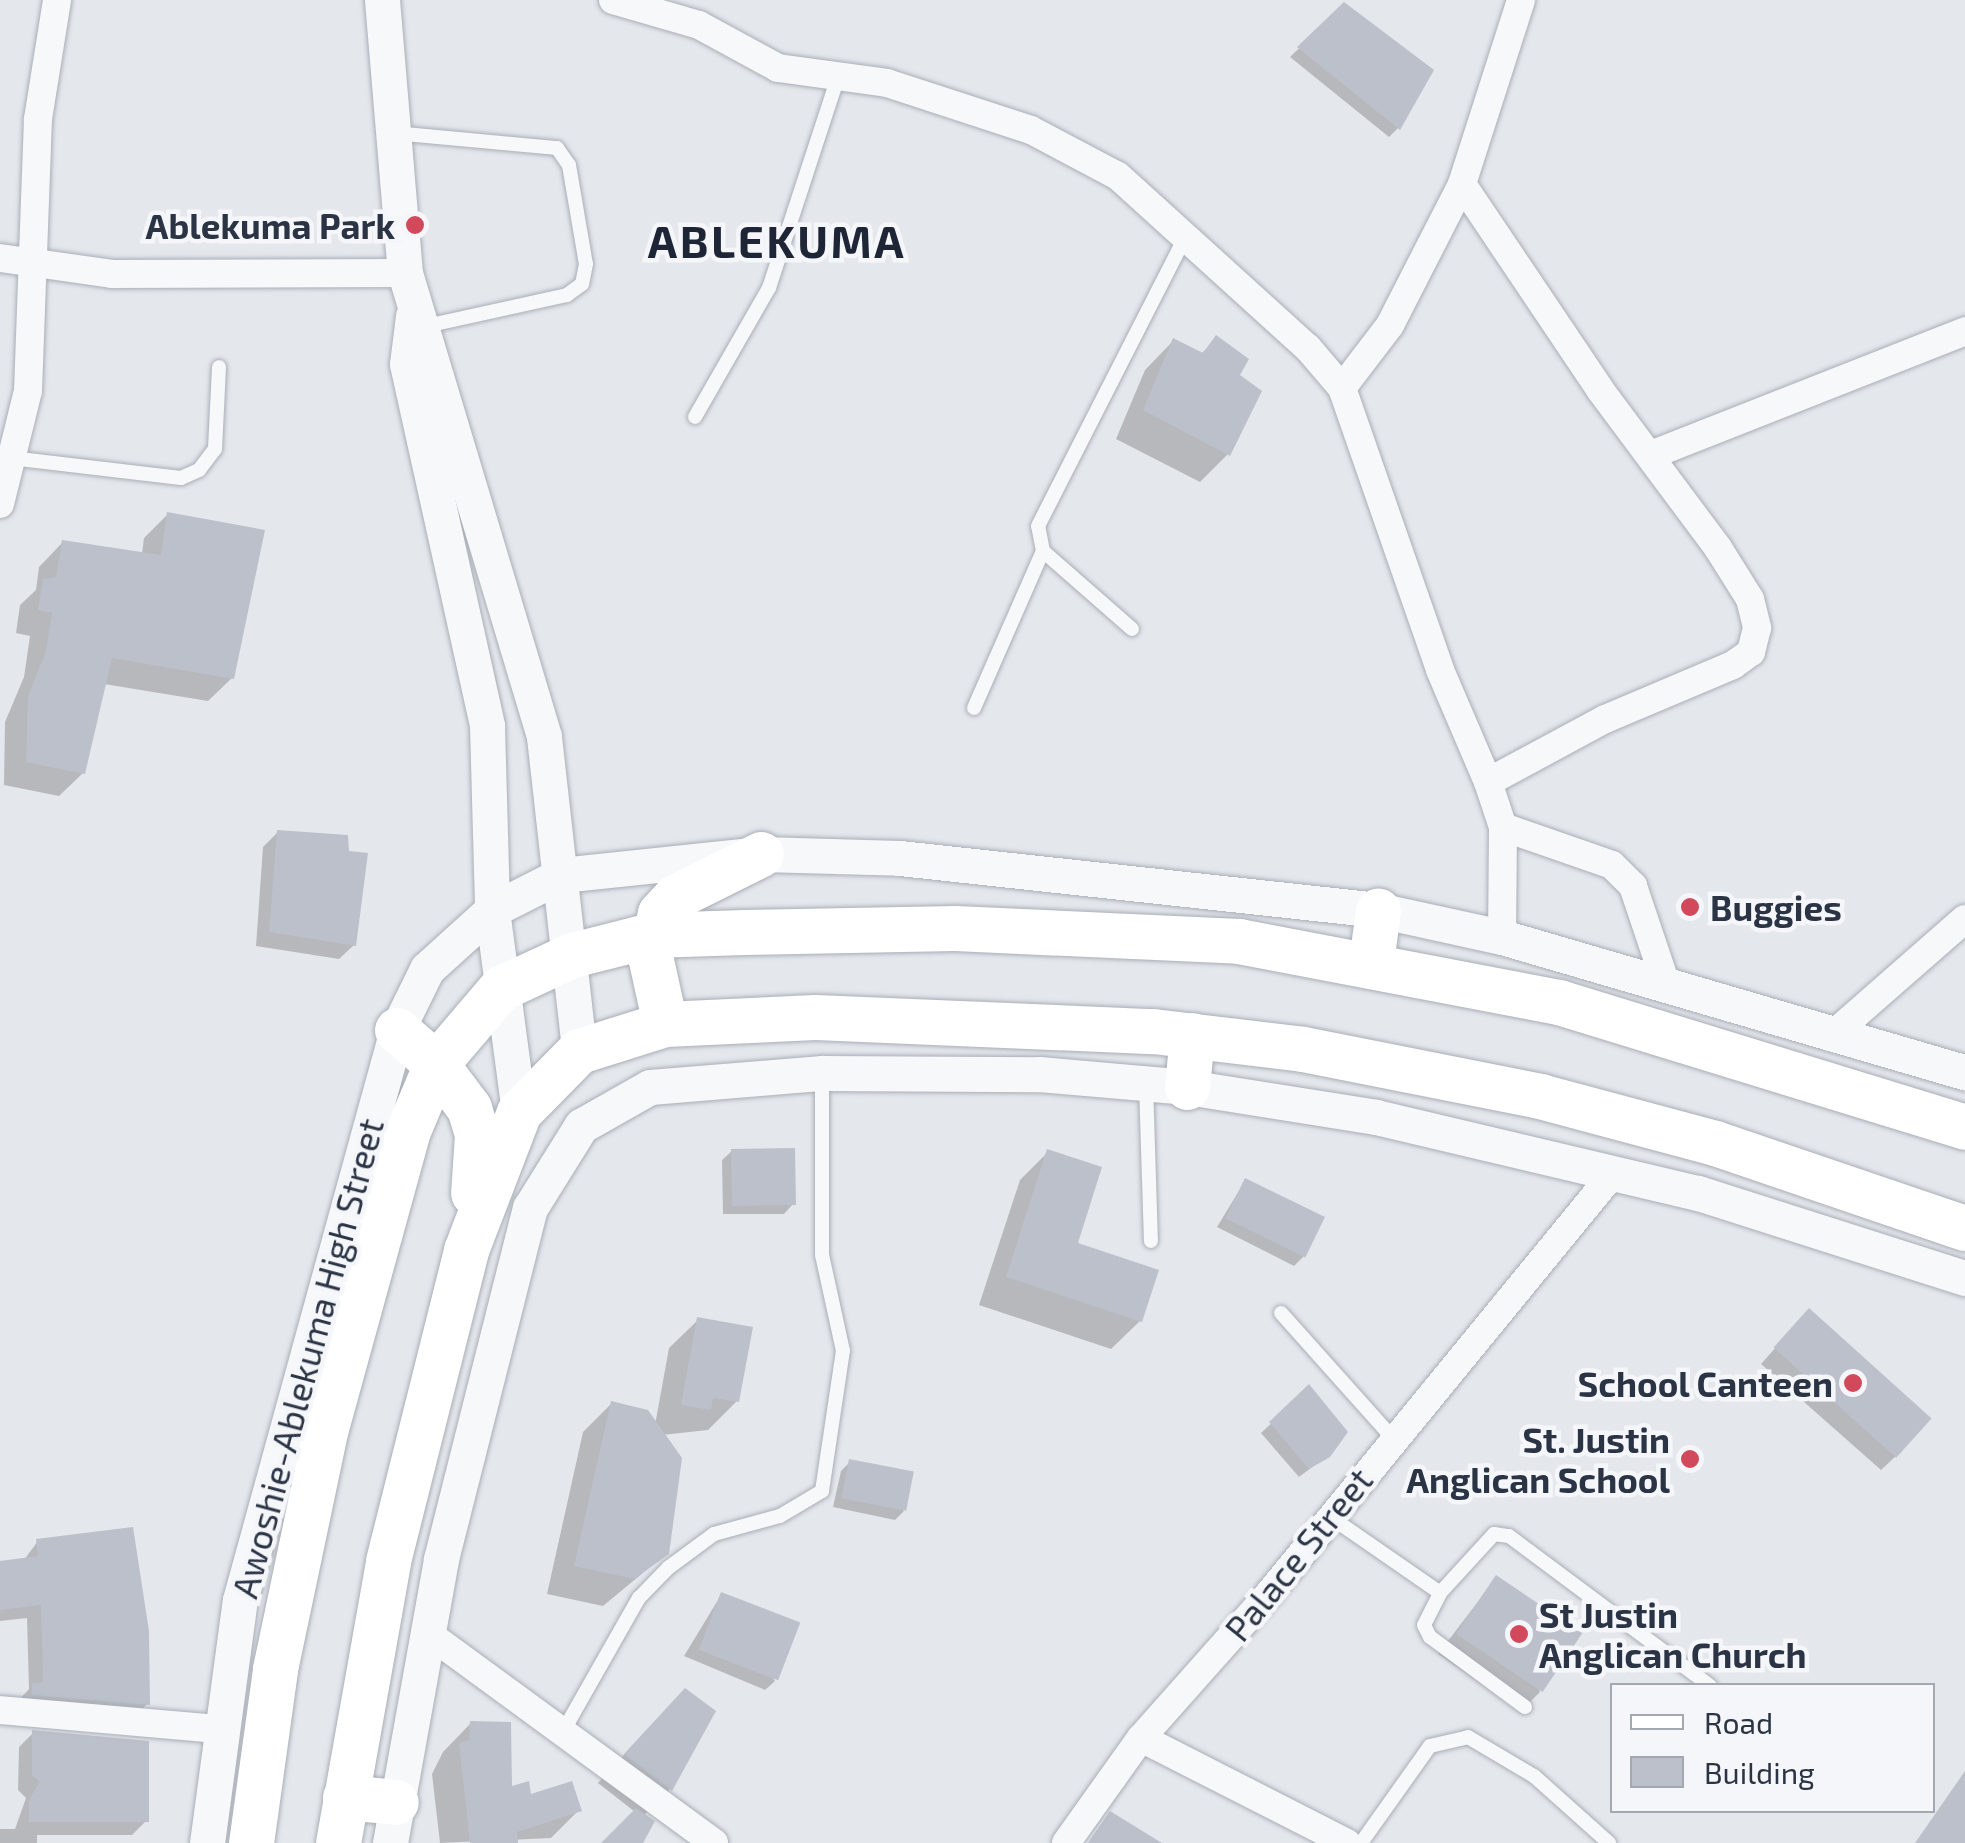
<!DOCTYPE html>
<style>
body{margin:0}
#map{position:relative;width:1965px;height:1843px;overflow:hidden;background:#e4e7ec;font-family:"Exo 2",sans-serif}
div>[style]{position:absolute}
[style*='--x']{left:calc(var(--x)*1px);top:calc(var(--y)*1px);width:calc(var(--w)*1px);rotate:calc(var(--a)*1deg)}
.shadow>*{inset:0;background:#0003}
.building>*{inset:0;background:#bbc0ca;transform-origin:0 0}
.roads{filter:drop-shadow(0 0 2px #a9aeb7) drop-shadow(0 0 2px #a9aeb7)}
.service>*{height:14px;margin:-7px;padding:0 7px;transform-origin:7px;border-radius:7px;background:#f7f8fa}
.minor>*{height:28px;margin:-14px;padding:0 14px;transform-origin:14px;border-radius:14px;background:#f7f8fa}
.tertiary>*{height:35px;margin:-17.5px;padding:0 17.5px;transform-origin:17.5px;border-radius:17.5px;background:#f7f8fa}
.primary>*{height:45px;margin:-22.5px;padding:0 22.5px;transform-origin:22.5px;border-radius:22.5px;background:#fff}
.dots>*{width:28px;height:28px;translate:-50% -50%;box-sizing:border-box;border:5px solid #f4f6f9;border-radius:50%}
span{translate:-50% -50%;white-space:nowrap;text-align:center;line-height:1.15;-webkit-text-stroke:9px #f4f6f9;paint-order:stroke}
.poi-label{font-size:35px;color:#2b3445;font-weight:700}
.right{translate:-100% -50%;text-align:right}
.left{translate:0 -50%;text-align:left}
.street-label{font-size:35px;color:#2b3445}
.district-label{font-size:45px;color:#1d2536;font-weight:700;letter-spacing:2.5px}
.legend{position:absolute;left:1610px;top:1683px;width:325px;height:130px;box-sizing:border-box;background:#f4f6f9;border:2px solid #a4a8b1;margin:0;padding:12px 18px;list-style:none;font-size:30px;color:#2b3445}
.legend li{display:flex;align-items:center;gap:20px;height:50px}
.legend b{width:50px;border:2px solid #a4a8b1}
</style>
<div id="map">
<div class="shadow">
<div style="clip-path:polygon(1344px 5px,1398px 128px,1389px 137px,1290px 57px)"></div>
<div style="clip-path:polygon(1216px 339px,1237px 376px,1228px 454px,1200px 482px,1116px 439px,1145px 370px,1173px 341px,1201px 354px)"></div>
<div style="clip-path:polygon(168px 514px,232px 678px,208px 701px,104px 684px,83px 773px,59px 796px,4px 785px,5px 722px,24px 677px,30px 636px,16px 633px,20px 605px,36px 590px,39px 567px,62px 543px,142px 554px,144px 538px)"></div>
<div style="clip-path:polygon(278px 832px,354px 945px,339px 959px,256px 946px,263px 847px)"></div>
<div style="clip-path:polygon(732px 1151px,793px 1204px,784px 1214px,723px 1214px,722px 1160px)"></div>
<div style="clip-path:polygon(1048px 1152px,1075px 1244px,1140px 1321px,1111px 1349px,979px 1305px,1020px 1180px)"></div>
<div style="clip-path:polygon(1245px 1181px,1304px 1256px,1294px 1266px,1217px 1227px)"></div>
<div style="clip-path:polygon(698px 1320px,737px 1401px,708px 1430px,662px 1435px,667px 1553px,603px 1606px,547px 1594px,583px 1432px,611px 1404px,655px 1425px,669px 1348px)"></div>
<div style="clip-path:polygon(1795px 1326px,1896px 1456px,1881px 1470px,1761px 1364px)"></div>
<div style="clip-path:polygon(1309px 1388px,1328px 1455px,1299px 1477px,1261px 1433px)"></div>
<div style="clip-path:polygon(850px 1462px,904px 1511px,895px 1520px,833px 1507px,841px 1471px)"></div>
<div style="clip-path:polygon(38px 1541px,147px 1704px,133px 1719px,19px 1700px,29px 1689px,27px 1618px,0 1621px,0 1563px,24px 1560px)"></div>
<div style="clip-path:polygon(1496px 1578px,1540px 1692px,1521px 1711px,1438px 1654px)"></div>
<div style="clip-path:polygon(721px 1595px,775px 1681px,765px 1690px,684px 1656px)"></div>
<div style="clip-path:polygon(656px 1720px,670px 1789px,643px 1816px,640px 1843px,605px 1843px,635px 1812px,598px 1783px)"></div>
<div style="clip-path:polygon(471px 1723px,510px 1790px,579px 1810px,551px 1838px,440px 1843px,432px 1774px,443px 1752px)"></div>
<div style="clip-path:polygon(33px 1733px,146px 1821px,132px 1835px,37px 1835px,37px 1843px,0 1843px,0 1829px,15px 1829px,26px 1798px,18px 1790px,19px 1747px)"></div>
</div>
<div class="building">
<div style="clip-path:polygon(1344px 2px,1434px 70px,1400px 130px,1297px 47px)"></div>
<div style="clip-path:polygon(1216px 335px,1249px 359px,1240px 375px,1262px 391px,1230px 456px,1143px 410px,1173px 338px,1203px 353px)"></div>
<div style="clip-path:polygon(167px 512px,265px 530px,234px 679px,112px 658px,85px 774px,26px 762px,28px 696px,46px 651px,52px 613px,38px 610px,43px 579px,56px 577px,62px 540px,161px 555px)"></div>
<div style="clip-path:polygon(277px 830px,348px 835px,349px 851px,368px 853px,356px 946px,269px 932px)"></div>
<div style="left:795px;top:1148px;width:57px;height:64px;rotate:89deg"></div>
<div style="clip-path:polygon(1047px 1149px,1102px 1167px,1078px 1243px,1159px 1270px,1142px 1322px,1006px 1277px)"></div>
<div style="left:1245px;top:1178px;width:89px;height:45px;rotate:26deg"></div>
<div style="left:1809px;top:1308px;width:165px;height:53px;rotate:42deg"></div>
<div style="clip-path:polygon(697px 1317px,753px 1327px,739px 1402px,713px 1398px,711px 1410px,681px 1405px)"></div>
<div style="clip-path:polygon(1309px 1384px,1348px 1432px,1330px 1457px,1309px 1469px,1269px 1422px)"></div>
<div style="clip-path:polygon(611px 1401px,648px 1410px,682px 1458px,669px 1554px,634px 1579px,574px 1566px)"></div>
<div style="left:849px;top:1459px;width:66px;height:40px;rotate:11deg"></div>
<div style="clip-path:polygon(133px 1527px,149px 1631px,150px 1705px,32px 1695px,32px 1683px,43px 1682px,41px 1605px,0 1610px,0 1561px,38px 1556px,36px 1539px)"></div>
<div style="left:1496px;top:1575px;width:104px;height:71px;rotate:34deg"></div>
<div style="left:721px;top:1592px;width:85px;height:62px;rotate:21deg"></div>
<div style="clip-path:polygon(685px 1688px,716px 1711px,672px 1791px,624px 1754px)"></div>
<div style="clip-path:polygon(470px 1721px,511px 1722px,512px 1786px,529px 1781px,531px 1794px,572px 1781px,582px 1811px,517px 1832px,518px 1843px,470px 1843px,459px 1743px,469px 1740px)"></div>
<div style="clip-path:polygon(32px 1730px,149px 1741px,149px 1822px,29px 1822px,29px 1801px,39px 1782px,32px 1775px)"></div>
<div style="clip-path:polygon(1965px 1771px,1965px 1843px,1915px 1843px)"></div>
<div style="clip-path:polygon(636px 1808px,655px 1821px,643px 1843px,601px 1843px)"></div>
<div style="clip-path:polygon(1110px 1811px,1162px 1843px,1088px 1843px)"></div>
</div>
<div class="roads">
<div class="service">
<div style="--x:394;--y:133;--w:164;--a:5.3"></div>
<div style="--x:557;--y:148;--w:21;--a:55"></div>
<div style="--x:569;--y:165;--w:100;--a:80.3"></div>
<div style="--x:586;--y:264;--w:20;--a:101"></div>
<div style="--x:582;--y:284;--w:19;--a:144"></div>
<div style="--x:567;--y:295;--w:149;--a:167.6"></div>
<div style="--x:695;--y:417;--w:149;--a:-60.2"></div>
<div style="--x:769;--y:288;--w:222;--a:-71.9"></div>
<div style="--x:11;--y:458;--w:171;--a:6.7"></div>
<div style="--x:181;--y:478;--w:20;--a:-24"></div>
<div style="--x:199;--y:470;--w:26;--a:-53"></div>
<div style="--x:215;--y:449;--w:82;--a:-87.2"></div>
<div style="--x:1132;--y:629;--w:118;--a:-138.8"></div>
<div style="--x:1043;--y:551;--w:25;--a:-101"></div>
<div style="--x:1038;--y:526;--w:326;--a:-63"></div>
<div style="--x:974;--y:708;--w:171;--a:-66.3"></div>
<div style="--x:1146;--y:1084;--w:157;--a:88.2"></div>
<div style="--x:1281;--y:1313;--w:166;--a:48.2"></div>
<div style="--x:1329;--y:1516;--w:135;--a:34.7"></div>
<div style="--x:1525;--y:1707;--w:118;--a:-143.6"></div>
<div style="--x:1430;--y:1637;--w:13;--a:-117"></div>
<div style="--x:1424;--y:1625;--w:36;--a:-63"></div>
<div style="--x:1440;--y:1593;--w:80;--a:-47.5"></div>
<div style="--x:1494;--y:1534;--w:15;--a:8"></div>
<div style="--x:1509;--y:1536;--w:251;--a:36.7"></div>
<div style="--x:565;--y:1728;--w:150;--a:-60.4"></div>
<div style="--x:639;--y:1598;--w:42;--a:-46"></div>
<div style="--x:668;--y:1568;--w:57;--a:-36.5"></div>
<div style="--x:714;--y:1534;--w:68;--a:-15.3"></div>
<div style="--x:780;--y:1516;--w:49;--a:-30.8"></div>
<div style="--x:822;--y:1491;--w:142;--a:-81.5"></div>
<div style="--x:843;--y:1351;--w:98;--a:-102.3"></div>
<div style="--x:822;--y:1255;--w:182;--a:-90"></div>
<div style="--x:1361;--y:1843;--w:119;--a:-54.6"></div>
<div style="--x:1430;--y:1746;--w:39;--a:-13"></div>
<div style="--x:1468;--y:1737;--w:77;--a:30.6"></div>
<div style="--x:1534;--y:1776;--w:101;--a:41.8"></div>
</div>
<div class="minor">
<div style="--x:613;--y:0;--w:90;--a:16.2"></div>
<div style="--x:699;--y:25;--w:90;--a:28.6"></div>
<div style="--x:778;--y:68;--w:110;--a:7.8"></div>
<div style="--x:887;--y:83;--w:151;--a:18.1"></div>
<div style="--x:1031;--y:130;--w:98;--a:27.9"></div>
<div style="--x:1118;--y:176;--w:256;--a:42.2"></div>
<div style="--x:1308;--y:348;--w:52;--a:49.6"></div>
<div style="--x:1342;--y:388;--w:299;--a:70.8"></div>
<div style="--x:1440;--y:670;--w:122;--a:66.8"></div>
<div style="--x:1488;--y:782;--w:47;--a:71.6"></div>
<div style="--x:1503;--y:827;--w:110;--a:90.5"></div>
<div style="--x:1462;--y:184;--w:249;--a:56.1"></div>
<div style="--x:1601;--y:391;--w:196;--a:53.3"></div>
<div style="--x:1718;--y:548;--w:60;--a:57.9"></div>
<div style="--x:1750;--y:599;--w:30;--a:76"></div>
<div style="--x:1757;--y:628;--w:25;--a:104"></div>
<div style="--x:1751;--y:652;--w:22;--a:144"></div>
<div style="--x:1733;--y:665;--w:139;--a:157.1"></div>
<div style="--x:1605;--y:719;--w:133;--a:151.7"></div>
<div style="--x:0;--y:258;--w:113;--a:8.1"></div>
<div style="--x:112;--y:274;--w:293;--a:-0.2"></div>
<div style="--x:1342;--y:388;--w:79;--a:-52.7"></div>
<div style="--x:1390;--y:325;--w:158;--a:-62.9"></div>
<div style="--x:1462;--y:184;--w:193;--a:-72.2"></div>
<div style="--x:1651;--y:455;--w:338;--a:-21.5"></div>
<div style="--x:0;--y:504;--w:116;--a:-76.1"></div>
<div style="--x:28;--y:391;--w:272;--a:-87.9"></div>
<div style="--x:38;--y:119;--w:121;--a:-80.9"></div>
<div style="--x:1503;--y:827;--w:115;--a:19.2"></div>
<div style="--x:1612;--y:865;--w:30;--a:45"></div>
<div style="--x:1633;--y:886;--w:107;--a:71.4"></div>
<div style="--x:1830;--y:1037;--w:179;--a:-41.2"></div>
<div style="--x:426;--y:1632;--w:357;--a:36.2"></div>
<div style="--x:0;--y:1710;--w:219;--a:5"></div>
<div style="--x:1141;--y:1738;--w:231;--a:27"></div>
<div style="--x:1066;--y:1843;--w:129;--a:-54.5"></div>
<div style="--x:1141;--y:1738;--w:191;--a:-48.4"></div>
<div style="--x:1268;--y:1595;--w:541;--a:-50.7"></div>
</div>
<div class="tertiary">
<div style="--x:382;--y:0;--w:274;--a:85.2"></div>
<div style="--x:405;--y:273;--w:484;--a:73.3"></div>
<div style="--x:544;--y:737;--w:316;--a:83.6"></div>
<div style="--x:413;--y:316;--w:48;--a:97.1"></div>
<div style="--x:407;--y:364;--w:371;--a:77.5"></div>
<div style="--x:487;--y:726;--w:184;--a:88.4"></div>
<div style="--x:492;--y:910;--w:204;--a:82.4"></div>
<div style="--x:207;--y:1843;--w:245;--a:-82.3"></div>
<div style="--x:240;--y:1600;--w:591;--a:-74.6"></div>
<div style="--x:397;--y:1030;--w:68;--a:-63.8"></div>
<div style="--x:427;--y:969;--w:88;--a:-42.2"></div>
<div style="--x:492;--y:910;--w:77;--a:-26.9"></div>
<div style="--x:561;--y:875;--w:201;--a:-6"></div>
<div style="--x:761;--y:854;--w:139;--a:1.6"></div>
<div style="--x:900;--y:858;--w:481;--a:6.2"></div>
<div style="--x:1378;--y:910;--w:127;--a:12.3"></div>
<div style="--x:1502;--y:937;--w:482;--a:16.3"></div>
<div style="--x:390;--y:1843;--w:289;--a:-79.8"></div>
<div style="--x:441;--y:1559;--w:362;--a:-75.8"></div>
<div style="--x:530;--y:1208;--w:97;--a:-58.1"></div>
<div style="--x:581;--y:1126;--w:79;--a:-29.5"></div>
<div style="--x:650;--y:1087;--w:173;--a:-4.7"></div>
<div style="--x:822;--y:1073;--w:217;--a:0.3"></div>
<div style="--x:1039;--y:1074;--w:149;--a:5"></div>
<div style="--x:1187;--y:1087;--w:191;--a:9"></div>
<div style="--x:1376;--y:1117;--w:331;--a:13.3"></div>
<div style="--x:1698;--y:1193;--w:280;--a:17.7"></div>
</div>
<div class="primary">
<div style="--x:1371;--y:962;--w:52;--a:-82.3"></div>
<div style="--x:665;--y:1024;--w:70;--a:-102.4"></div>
<div style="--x:650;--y:956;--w:44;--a:-76.9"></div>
<div style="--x:660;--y:913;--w:22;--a:-47"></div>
<div style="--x:675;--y:897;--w:96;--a:-26.6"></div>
<div style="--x:397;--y:1030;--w:52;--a:41.1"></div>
<div style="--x:436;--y:1064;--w:55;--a:53.1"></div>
<div style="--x:469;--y:1108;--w:28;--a:73"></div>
<div style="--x:477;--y:1135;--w:58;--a:93.9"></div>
<div style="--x:1187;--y:1087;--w:52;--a:-84.5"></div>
<div style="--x:345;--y:1797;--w:51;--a:5.6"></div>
<div style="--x:251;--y:1843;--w:176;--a:-82.1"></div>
<div style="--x:275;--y:1669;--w:246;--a:-78.1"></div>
<div style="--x:326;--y:1428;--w:306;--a:-74.6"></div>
<div style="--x:407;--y:1133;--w:75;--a:-67.2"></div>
<div style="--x:436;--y:1064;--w:100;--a:-49.5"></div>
<div style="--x:501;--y:988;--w:78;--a:-24.9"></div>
<div style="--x:572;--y:955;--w:81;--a:-14.2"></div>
<div style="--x:651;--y:935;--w:93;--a:-1.8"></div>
<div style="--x:744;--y:932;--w:211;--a:-1.1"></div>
<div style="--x:955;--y:928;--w:284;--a:2.6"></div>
<div style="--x:1239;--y:941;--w:326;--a:10.8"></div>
<div style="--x:1559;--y:1002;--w:425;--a:17.1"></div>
<div style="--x:338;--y:1843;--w:286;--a:-79.9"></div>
<div style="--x:388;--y:1561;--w:321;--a:-75.9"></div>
<div style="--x:466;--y:1250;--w:148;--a:-69"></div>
<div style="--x:519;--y:1112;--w:86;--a:-45.5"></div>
<div style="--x:579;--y:1051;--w:90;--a:-17.4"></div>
<div style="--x:665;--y:1024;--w:150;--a:-2.7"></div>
<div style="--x:815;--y:1017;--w:338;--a:2.4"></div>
<div style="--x:1153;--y:1031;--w:151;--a:6.8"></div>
<div style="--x:1303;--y:1049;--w:242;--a:11.2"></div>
<div style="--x:1540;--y:1096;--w:181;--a:15"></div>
<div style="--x:1715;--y:1143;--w:264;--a:18.8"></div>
</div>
</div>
<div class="dots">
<div style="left:415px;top:225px;background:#d1495b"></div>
<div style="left:1690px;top:907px;background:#d1495b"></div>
<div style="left:1853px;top:1383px;background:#d1495b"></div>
<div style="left:1690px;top:1459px;background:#d1495b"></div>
<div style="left:1519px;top:1634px;background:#d1495b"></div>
</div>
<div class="poi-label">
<span class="right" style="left:395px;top:225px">Ablekuma Park</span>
<span class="left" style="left:1710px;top:907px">Buggies</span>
<span class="right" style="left:1833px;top:1383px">School Canteen</span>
<span class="right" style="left:1670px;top:1459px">St. Justin<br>Anglican School</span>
<span class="left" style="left:1539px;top:1634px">St Justin<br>Anglican Church</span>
</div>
<div class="street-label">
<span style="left:307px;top:1358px;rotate:-75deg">Awoshie-Ablekuma High Street</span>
<span style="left:1298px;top:1554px;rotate:-51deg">Palace Street</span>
</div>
<div class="district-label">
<span style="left:777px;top:241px">ABLEKUMA</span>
</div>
<ul class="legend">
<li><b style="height:12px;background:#fff"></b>Road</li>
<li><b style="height:28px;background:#bbc0ca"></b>Building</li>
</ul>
</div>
